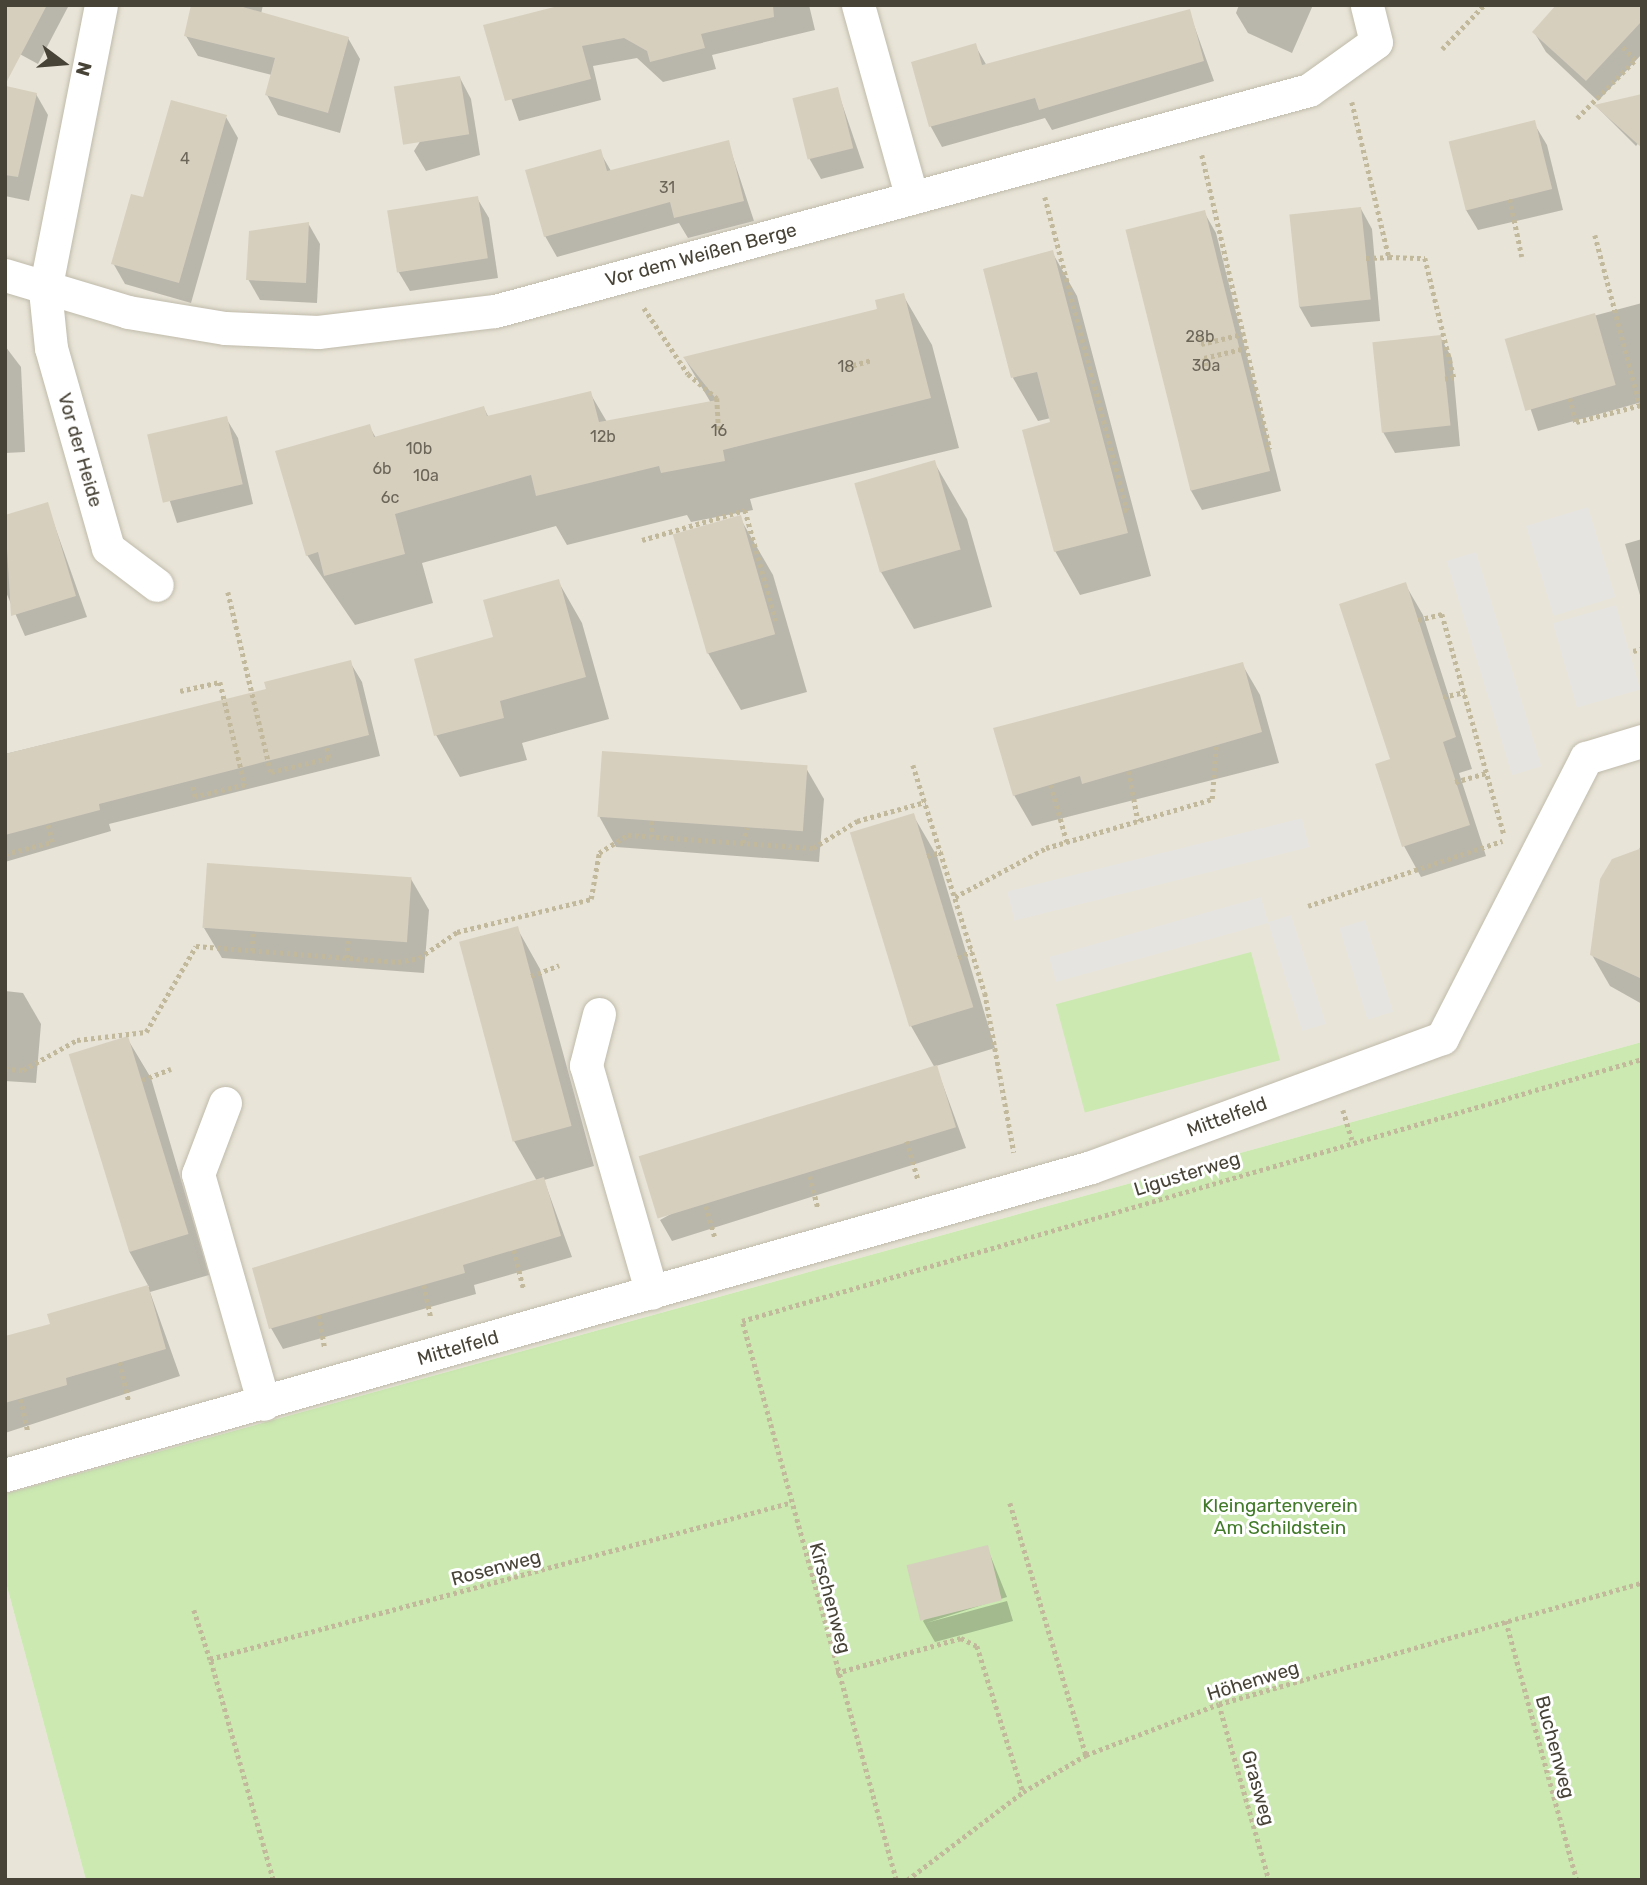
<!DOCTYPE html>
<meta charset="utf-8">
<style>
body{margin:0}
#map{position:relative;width:1647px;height:1885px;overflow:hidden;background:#f4f2e9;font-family:Rubik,sans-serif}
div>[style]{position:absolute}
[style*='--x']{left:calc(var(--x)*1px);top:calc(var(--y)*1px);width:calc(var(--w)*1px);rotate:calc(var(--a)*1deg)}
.residential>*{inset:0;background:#e8e4d7}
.green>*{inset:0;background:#cbe9b1;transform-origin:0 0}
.parking>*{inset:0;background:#e6e4e0;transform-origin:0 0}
.shadow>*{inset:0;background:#0003}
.building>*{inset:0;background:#d6cfbe;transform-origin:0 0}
.path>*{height:4.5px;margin-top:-2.25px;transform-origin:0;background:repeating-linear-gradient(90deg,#c2b89c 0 3.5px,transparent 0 7px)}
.roads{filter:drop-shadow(0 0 2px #c0bbab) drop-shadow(0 0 2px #c0bbab)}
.minor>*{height:33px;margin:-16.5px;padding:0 16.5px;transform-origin:16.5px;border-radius:16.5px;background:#fff}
span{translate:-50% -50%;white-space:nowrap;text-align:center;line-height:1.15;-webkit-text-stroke:6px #fff;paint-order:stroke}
.number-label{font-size:16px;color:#6c6659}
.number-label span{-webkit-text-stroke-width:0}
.street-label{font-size:19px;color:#484337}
.park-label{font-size:19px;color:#417b29}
.frame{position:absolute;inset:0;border:7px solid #484337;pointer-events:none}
.north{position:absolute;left:28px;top:28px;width:70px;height:70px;-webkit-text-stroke:5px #fff;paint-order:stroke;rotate:106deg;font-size:19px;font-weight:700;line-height:28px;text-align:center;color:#484337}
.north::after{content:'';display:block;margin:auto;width:24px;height:32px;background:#484337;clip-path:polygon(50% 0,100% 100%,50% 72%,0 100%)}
</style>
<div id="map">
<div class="residential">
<div style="clip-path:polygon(5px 5px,1642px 5px,1642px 1042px,5px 1494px)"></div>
<div style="clip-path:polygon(5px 1579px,86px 1880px,5px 1880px)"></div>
</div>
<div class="green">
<div style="left:1251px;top:952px;width:112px;height:202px;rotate:75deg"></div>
<div style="clip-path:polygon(1642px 1042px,1642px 1880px,86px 1880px,5px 1579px,5px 1494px)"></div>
</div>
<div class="parking">
<div style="left:1588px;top:507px;width:94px;height:65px;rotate:73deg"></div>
<div style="left:1476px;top:552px;width:224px;height:31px;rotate:73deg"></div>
<div style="left:1616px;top:605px;width:88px;height:66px;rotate:74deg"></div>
<div style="left:1302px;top:818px;width:30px;height:304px;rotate:76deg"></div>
<div style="clip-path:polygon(1261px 897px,1268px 922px,1291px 915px,1326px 1024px,1302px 1031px,1268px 923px,1056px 982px,1049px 957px)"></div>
<div style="left:1365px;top:920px;width:96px;height:27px;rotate:73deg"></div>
</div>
<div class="shadow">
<div style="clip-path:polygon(5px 5px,69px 5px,38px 64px,5px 46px)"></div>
<div style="clip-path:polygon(193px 5px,263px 5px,261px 14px,348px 38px,360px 59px,340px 133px,278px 115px,267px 95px,272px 75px,198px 56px,186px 36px)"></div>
<div style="clip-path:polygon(569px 5px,809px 5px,815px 30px,712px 55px,716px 69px,663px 82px,637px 58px,593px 66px,601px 100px,519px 121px,486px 26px)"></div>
<div style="clip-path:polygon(1239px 5px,1313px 5px,1292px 53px,1248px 33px,1236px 13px)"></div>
<div style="clip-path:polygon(1642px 7px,1642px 54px,1598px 101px,1546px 52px,1534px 32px)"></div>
<div style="clip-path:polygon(1190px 14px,1214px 81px,1052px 130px,1045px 118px,942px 147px,931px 127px,913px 63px,975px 45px,987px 66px)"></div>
<div style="clip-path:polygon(460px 78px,471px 99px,480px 155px,426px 171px,414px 151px)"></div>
<div style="clip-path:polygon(5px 87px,36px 94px,48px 115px,29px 201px,5px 196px)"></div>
<div style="clip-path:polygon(837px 89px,864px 168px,821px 179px,809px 158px)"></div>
<div style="clip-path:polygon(1597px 107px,1642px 139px,1636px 146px)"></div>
<div style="clip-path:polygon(226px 117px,238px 138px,191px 303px,125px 284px,113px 263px,144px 199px)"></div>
<div style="clip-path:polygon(1535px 125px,1547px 145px,1563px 210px,1478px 230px,1466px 210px)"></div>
<div style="clip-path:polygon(728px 142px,754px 221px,688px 238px,679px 223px,557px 257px,545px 236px,600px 152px,611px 171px)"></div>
<div style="clip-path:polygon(477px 198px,489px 218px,498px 278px,410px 291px,398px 271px,389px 211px)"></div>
<div style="clip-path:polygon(1361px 209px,1372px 229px,1380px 321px,1311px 327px,1299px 306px)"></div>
<div style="clip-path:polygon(1204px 212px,1216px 233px,1281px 491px,1202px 510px,1190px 489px)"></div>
<div style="clip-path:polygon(308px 223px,320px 244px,317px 303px,260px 300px,248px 279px)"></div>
<div style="clip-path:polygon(1052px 252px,1077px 296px,1151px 576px,1080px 595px,1055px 551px,1051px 418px,1038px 421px,1013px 378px)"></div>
<div style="clip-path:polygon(903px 295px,932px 345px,959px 448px,750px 499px,753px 510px,691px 522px,687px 515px,567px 545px,556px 526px,422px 563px,433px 603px,355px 625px,307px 555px,369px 426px,376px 438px,484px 408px,489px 418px,590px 393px,607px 422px,711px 403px,685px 359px,879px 311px)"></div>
<div style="clip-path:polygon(1642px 303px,1642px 402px,1538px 431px,1507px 339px)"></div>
<div style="clip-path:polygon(1440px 337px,1452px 358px,1460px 446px,1395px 453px,1383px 432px)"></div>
<div style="clip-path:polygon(5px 346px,21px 367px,25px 452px,5px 453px)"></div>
<div style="clip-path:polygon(226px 418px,238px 438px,253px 504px,177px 523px,149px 437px)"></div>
<div style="clip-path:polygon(934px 462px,967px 519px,992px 607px,914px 629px,881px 572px,856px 484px)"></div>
<div style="clip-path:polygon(47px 504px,87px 617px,25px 636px,5px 590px,5px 517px)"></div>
<div style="clip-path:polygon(740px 518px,773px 575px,807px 692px,741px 710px,708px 653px)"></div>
<div style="clip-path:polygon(1642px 539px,1642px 602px,1625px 544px)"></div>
<div style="clip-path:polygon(558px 581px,582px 623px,609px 719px,522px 743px,527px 760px,460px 777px,436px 735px,495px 638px)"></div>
<div style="clip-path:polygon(1405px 584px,1423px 615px,1472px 769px,1459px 773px,1486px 856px,1421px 877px,1404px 846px,1392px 760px)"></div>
<div style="clip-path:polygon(350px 662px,362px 682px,380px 756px,109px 824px,111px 831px,5px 862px,5px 754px,268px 690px)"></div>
<div style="clip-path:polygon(1242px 664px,1260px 695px,1279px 763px,1032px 826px,1014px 795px)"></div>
<div style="clip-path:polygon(806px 768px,824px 799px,819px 862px,616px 847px,599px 816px)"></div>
<div style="clip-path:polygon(913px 815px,937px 856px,995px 1048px,936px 1066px,966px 1148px,672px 1241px,660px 1220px,935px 1068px,911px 1026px)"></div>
<div style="clip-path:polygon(1642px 843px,1642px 1004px,1610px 986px,1592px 955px)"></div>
<div style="clip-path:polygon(411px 879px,429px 910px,424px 973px,222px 958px,204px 928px)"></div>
<div style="clip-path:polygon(517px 928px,540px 969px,594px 1166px,544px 1180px,572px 1257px,474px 1285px,476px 1294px,283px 1349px,271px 1328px,537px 1181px,514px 1141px)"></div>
<div style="clip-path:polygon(5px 991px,23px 993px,41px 1024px,36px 1083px,5px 1081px)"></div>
<div style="clip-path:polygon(127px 1038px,151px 1078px,209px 1275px,150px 1292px,180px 1376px,5px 1433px,5px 1338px,52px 1325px,49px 1315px,149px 1287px,129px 1251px)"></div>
<div style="clip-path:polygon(987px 1547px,1007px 1597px,926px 1623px,1007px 1601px,1013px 1621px,935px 1642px,923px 1621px)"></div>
</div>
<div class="building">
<div style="clip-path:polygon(5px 5px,47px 5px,6px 83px,6px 33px)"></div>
<div style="clip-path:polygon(191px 5px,236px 5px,349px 37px,328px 113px,265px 95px,275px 58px,184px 36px)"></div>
<div style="clip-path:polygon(562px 5px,773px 5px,774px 17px,701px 34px,705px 48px,650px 62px,647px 51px,624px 38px,582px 46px,591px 79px,505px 101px,483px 25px)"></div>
<div style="clip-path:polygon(1556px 5px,1642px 5px,1642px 21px,1586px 81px,1532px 32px)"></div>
<div style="clip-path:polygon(1190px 9px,1204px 61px,1039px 110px,1035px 98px,929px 127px,911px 62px,976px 43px,982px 65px)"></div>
<div style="left:460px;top:76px;width:59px;height:67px;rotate:81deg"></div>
<div style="clip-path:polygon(6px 86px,37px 93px,18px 177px,5px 175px)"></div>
<div style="left:838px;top:87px;width:63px;height:47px;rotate:76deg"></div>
<div style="clip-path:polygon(1642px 94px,1642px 148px,1594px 105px)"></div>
<div style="clip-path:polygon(171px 100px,227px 115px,179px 283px,111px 264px,131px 194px,143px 197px)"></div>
<div style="left:1535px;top:120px;width:71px;height:89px;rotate:76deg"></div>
<div style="clip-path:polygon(729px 140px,744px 201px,674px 218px,670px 202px,544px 237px,525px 170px,601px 149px,607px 171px)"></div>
<div style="left:478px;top:196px;width:63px;height:92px;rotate:81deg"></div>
<div style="left:1361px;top:207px;width:93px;height:72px;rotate:84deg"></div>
<div style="left:1205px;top:210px;width:269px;height:82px;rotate:76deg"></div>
<div style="clip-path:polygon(309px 222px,306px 283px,246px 280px,249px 231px)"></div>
<div style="clip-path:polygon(1053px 250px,1128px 533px,1054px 552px,1022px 430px,1050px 422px,1037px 372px,1011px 378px,983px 269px)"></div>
<div style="clip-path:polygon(904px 293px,931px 398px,723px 450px,725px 461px,661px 473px,659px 466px,536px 496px,531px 475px,395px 514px,405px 554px,324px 576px,318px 552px,306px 556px,275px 451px,370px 424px,374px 437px,484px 406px,487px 416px,591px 391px,599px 422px,717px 400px,683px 357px,877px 309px,875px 300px)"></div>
<div style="left:1595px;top:313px;width:75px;height:94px;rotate:74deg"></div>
<div style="left:1441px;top:335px;width:91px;height:69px;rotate:84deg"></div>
<div style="left:227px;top:416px;width:70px;height:82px;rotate:77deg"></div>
<div style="left:935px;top:460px;width:93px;height:84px;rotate:74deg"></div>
<div style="clip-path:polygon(48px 502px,76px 596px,11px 616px,5px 515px)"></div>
<div style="left:741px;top:515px;width:124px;height:71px;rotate:74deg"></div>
<div style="clip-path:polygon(559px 579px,586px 677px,500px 701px,504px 718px,434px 736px,414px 659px,493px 637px,483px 600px)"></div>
<div style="clip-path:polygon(1406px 582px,1456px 737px,1443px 742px,1470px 825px,1402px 847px,1375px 764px,1390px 759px,1339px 604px)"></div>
<div style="clip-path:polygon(351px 660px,369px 735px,99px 804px,100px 810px,5px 835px,5px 754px,266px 689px,264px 682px)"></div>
<div style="clip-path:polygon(1243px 662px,1262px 732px,1082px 784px,1080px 776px,1013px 796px,993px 728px)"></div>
<div style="left:602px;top:751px;width:206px;height:66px;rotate:4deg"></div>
<div style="left:914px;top:813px;width:203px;height:67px;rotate:73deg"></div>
<div style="clip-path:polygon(1642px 848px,1642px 979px,1590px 955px,1600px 879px,1612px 859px)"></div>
<div style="left:207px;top:863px;width:205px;height:65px;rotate:4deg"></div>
<div style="left:518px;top:926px;width:207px;height:61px;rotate:75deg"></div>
<div style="left:128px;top:1036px;width:207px;height:62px;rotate:73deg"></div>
<div style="left:937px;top:1065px;width:65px;height:312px;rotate:73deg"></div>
<div style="clip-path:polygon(544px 1177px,561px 1236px,463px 1265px,465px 1273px,269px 1329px,252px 1268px)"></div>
<div style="clip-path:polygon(148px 1285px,166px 1349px,66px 1378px,67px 1385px,5px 1403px,5px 1336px,50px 1324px,47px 1314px)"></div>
<div style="left:988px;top:1545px;width:57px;height:84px;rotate:76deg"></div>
</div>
<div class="path">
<div style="--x:1442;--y:49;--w:61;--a:-46.3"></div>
<div style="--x:1352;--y:102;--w:159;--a:76.6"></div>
<div style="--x:1389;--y:257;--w:36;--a:2"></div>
<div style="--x:1425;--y:258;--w:123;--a:76.4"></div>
<div style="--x:1454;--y:378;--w:9;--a:174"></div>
<div style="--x:1577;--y:118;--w:82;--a:-45"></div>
<div style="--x:1635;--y:60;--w:21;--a:-135"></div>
<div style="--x:1202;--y:155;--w:302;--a:77"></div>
<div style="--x:1270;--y:449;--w:5;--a:169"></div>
<div style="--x:1045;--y:197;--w:324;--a:75.3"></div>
<div style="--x:1127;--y:510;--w:5;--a:169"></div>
<div style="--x:1510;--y:199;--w:59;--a:78.3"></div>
<div style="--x:1595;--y:235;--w:176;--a:75.2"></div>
<div style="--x:1366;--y:258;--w:23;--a:-2"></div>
<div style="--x:644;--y:308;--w:79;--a:56.3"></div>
<div style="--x:688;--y:374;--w:38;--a:40"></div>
<div style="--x:717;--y:398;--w:33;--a:87"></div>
<div style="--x:1200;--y:337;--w:7;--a:82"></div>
<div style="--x:1201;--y:344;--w:43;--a:-13.4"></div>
<div style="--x:1206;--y:366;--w:8;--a:-104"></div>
<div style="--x:1204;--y:358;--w:43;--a:-13.4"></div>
<div style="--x:846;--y:367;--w:27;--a:-15"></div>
<div style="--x:1570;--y:398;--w:25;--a:76"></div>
<div style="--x:1576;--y:422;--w:67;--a:-14.7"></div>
<div style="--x:642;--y:540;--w:107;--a:-16.2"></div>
<div style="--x:745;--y:510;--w:115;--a:74.4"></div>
<div style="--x:228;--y:592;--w:185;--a:76.6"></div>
<div style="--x:271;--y:772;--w:60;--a:-13.6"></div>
<div style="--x:329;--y:758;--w:12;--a:-104"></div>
<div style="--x:1418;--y:620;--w:25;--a:-14"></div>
<div style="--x:1442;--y:614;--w:230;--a:74.3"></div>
<div style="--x:1633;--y:651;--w:9;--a:-13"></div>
<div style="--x:180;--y:691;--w:41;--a:-12.7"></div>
<div style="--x:220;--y:682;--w:106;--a:76.4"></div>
<div style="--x:245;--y:785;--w:51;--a:166.5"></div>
<div style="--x:195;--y:797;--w:14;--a:-102"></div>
<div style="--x:1443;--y:697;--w:22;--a:-13"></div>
<div style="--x:913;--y:765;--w:239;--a:72.5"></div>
<div style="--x:985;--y:993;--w:162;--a:79.7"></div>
<div style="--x:1129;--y:771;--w:51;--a:79.8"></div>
<div style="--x:1455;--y:782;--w:33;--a:-16"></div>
<div style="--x:1051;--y:785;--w:59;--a:74.3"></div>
<div style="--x:652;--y:821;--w:16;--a:90"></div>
<div style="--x:743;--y:843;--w:16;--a:-76"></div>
<div style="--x:5;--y:854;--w:49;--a:-14.3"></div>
<div style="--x:52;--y:842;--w:18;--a:-103"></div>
<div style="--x:927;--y:856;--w:15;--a:-16"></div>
<div style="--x:955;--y:897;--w:103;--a:-28.3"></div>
<div style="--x:1046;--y:848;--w:173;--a:-16.4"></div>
<div style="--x:1212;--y:799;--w:53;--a:-85.7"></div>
<div style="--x:1308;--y:906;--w:205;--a:-18.5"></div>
<div style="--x:252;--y:951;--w:20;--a:-87"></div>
<div style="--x:347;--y:958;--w:19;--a:-87"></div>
<div style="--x:958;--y:958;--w:16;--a:-27"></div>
<div style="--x:531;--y:976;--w:30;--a:-21"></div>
<div style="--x:5;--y:1069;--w:18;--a:3"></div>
<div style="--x:23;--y:1070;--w:62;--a:-29.1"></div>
<div style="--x:77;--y:1040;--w:69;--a:-6.6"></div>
<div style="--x:146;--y:1032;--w:99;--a:-59.8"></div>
<div style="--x:196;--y:946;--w:203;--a:4.5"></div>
<div style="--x:398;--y:962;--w:21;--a:-11"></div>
<div style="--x:419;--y:958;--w:46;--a:-34.4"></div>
<div style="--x:457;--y:932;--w:138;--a:-13.8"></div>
<div style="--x:591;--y:899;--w:47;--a:-80.1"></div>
<div style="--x:599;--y:853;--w:34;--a:-32"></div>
<div style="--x:628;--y:835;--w:185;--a:4"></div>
<div style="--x:813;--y:848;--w:52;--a:-31.5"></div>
<div style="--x:857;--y:821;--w:71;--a:-15.6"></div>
<div style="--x:142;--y:1080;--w:31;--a:-21"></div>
<div style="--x:1343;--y:1110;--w:31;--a:73"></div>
<div style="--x:907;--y:1141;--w:40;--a:74"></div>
<div style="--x:810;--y:1176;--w:33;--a:76"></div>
<div style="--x:706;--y:1206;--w:32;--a:74"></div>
<div style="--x:514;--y:1250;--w:41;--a:76"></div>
<div style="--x:424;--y:1285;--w:34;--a:78"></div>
<div style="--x:319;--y:1315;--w:34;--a:80"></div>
<div style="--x:120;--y:1362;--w:41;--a:77.3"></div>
<div style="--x:21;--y:1399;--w:34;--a:78"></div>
<div style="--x:1010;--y:1503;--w:263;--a:73.2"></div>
<div style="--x:194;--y:1610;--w:52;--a:71.9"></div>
<div style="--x:1506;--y:1621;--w:269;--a:74.7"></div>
<div style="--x:836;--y:1673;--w:130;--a:-15.6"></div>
<div style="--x:961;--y:1638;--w:18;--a:27"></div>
<div style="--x:977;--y:1646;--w:153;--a:72.5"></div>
<div style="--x:1219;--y:1704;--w:183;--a:74.1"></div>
<div style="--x:273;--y:1880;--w:230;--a:-105.9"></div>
<div style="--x:210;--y:1659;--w:600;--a:-15.08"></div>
<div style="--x:896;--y:1880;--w:580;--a:-105.4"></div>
<div style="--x:742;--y:1321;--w:937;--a:-16.23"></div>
<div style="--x:907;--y:1880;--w:146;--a:-37.2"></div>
<div style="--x:1023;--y:1792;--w:73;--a:-30.4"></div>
<div style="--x:1086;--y:1755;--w:142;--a:-21"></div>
<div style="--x:1219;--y:1704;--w:440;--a:-16"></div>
<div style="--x:1641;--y:1880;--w:1;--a:-45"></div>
</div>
<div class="roads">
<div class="minor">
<div style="--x:101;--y:5;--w:290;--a:101.1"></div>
<div style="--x:45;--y:290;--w:58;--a:84.1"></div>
<div style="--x:51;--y:348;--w:208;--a:74.1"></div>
<div style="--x:108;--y:548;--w:61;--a:37.1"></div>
<div style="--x:858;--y:5;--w:200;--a:74.4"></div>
<div style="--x:5;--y:275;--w:128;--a:16.7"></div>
<div style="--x:128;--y:312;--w:98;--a:9.4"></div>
<div style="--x:225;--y:328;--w:93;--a:2.5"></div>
<div style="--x:318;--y:332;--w:178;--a:-6.8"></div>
<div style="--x:495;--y:311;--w:843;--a:-15.19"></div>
<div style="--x:1309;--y:90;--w:82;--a:-35.6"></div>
<div style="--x:1376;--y:42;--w:38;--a:-104"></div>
<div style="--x:599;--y:1014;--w:53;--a:104.3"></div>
<div style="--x:586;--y:1065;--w:237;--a:73.9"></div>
<div style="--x:225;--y:1103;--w:76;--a:110.8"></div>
<div style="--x:198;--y:1174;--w:239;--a:74"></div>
<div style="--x:5;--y:1475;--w:1129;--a:-15.83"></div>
<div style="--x:1091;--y:1167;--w:374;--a:-20.2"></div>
<div style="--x:1442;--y:1038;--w:315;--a:-62.8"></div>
<div style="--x:1586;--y:758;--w:59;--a:-16.9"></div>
</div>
</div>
<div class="number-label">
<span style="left:185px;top:159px">4</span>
<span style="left:667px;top:188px">31</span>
<span style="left:1200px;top:337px">28b</span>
<span style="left:1206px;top:366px">30a</span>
<span style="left:846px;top:367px">18</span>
<span style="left:719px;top:431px">16</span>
<span style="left:603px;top:437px">12b</span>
<span style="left:419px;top:449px">10b</span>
<span style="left:382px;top:469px">6b</span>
<span style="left:426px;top:476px">10a</span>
<span style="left:390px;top:498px">6c</span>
</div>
<div class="street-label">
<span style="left:701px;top:255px;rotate:-15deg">Vor dem Weißen Berge</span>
<span style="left:80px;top:450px;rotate:74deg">Vor der Heide</span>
<span style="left:1227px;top:1117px;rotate:-20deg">Mittelfeld</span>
<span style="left:1187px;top:1174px;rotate:-17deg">Ligusterweg</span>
<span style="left:458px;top:1348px;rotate:-16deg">Mittelfeld</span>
<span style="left:496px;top:1568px;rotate:-15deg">Rosenweg</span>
<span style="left:830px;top:1598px;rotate:75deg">Kirschenweg</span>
<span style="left:1253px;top:1681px;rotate:-17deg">Höhenweg</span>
<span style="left:1555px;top:1747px;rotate:75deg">Buchenweg</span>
<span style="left:1258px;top:1788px;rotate:74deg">Grasweg</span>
</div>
<div class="park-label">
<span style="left:1280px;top:1517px">Kleingartenverein<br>Am Schildstein</span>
</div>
<div class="frame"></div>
<div class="north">N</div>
</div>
